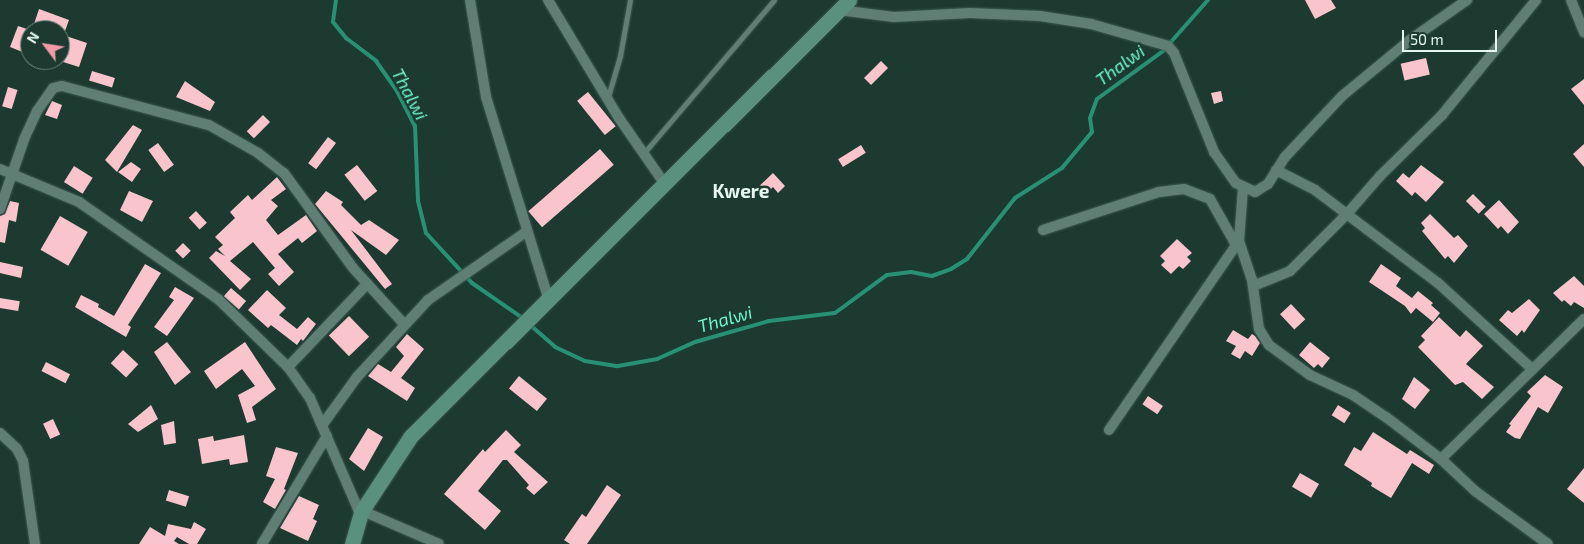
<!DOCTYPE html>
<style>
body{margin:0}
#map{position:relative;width:1584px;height:544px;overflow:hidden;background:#1c3a30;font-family:"Exo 2",sans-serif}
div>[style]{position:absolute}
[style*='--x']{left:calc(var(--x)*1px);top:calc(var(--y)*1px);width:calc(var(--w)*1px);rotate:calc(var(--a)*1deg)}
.stream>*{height:4px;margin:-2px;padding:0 2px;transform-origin:2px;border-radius:2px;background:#289174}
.building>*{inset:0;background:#f9c4cb;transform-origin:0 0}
.roads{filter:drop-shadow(0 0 1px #3d5950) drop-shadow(0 0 1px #3d5950)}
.lane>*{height:5px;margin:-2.5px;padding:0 2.5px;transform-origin:2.5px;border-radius:2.5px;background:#607f74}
.street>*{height:10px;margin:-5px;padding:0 5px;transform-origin:5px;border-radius:5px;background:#607f74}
.secondary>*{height:15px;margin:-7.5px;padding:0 7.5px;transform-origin:7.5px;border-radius:7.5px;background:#59907e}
span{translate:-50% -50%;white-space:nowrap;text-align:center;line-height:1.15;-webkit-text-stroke:5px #1c3a30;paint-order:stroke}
.water-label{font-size:18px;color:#6ff6cd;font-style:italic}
.quarter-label{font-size:19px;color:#e6f7f0;font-weight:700}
.north{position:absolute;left:20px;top:20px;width:50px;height:50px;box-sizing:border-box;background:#1c3a30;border:1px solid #6d867d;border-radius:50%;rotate:301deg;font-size:14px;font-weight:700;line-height:20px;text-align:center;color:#e6f7f0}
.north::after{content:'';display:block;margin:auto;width:18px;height:22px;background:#f39aa9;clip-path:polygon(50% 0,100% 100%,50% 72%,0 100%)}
.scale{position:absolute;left:1402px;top:30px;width:95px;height:22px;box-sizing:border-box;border:2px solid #e6f7f0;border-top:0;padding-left:6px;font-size:15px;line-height:18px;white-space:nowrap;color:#e6f7f0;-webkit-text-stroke:4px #1c3a30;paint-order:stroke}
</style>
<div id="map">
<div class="stream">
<div style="--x:336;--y:0;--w:22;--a:98"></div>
<div style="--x:333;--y:22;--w:21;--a:51"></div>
<div style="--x:346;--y:38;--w:38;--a:37"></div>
<div style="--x:376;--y:61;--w:37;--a:55"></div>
<div style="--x:397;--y:91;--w:39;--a:63"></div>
<div style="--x:415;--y:126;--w:75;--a:87.7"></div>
<div style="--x:418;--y:201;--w:33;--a:76"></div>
<div style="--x:426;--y:233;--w:68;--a:47.4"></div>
<div style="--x:472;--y:283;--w:63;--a:34.7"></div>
<div style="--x:529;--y:324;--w:35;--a:41"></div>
<div style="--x:555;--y:347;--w:33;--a:25"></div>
<div style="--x:585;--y:361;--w:33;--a:9"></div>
<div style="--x:618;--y:366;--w:40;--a:-10"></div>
<div style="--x:657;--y:359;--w:42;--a:-24.1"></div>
<div style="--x:695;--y:342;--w:77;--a:-15.8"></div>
<div style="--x:769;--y:321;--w:66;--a:-6.9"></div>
<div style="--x:835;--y:313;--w:64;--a:-36.2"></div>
<div style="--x:887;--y:275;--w:24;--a:-7"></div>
<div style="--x:911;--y:272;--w:21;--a:11"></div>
<div style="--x:932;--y:276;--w:20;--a:-20"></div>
<div style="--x:951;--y:269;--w:19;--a:-32"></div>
<div style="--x:967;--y:259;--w:78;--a:-51.8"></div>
<div style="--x:1015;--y:198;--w:56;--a:-32.6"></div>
<div style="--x:1062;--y:168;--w:47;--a:-50.2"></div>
<div style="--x:1092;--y:132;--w:14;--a:-98"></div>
<div style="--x:1090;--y:118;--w:20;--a:-70"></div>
<div style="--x:1097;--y:99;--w:82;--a:-36"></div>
<div style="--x:1163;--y:51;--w:68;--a:-48.6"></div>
</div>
<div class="building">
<div style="clip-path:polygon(1305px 0,1331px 0,1336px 8px,1315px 19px)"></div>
<div style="clip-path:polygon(39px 9px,69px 20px,65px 31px,44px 25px,42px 30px,32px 30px)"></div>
<div style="clip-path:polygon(18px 26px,30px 30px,30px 55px,10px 47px)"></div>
<div style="clip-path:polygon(60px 34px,87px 43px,79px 67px,60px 61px)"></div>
<div style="left:1426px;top:58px;width:17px;height:26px;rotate:77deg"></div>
<div style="left:881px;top:61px;width:10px;height:24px;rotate:45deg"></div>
<div style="left:92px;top:71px;width:24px;height:10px;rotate:17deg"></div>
<div style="clip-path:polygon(1584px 79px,1584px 105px,1571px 89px)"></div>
<div style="clip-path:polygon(185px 81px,215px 102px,210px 111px,176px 97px)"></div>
<div style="left:8px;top:87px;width:10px;height:20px;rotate:17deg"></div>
<div style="clip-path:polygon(1221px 91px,1223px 101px,1214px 104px,1211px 93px)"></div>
<div style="left:588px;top:92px;width:44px;height:14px;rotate:51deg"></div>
<div style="clip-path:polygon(52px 101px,62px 105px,57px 119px,45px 115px)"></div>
<div style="left:263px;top:115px;width:10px;height:23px;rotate:45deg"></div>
<div style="clip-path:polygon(133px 125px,142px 130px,117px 172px,105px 160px)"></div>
<div style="left:328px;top:137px;width:10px;height:33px;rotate:37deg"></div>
<div style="left:158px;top:143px;width:27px;height:12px;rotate:54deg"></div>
<div style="clip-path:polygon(1584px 144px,1584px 167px,1573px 154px)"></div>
<div style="left:861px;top:145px;width:9px;height:27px;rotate:58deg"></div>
<div style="left:600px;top:149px;width:21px;height:95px;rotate:49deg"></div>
<div style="clip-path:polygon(131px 162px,141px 169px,132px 182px,118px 172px)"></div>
<div style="left:357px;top:165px;width:33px;height:16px;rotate:52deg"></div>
<div style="clip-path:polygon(1421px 165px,1444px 182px,1426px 202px,1415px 192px,1412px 196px,1396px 181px,1403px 173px,1409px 178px)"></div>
<div style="left:74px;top:166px;width:22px;height:19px;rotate:32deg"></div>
<div style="clip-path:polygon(773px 173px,785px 186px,778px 193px,773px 187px,761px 199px,754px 191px)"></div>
<div style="clip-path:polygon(277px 177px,286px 189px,271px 200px,278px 206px,266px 220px,278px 235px,306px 215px,317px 231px,302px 243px,298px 238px,278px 254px,294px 272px,279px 286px,268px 274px,275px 268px,253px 242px,230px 261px,251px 279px,240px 290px,209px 258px,216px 251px,225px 256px,218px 249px,223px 245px,215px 237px,235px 218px,230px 212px,248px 195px,252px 200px)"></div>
<div style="clip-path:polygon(129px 191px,153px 201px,142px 222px,120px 210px)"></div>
<div style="clip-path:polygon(326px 191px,343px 202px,341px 205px,361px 225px,369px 220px,399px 240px,386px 255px,351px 230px,392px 284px,385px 289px,315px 204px)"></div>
<div style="left:1473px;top:194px;width:18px;height:10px;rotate:45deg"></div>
<div style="clip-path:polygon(1499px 200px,1519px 222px,1508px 234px,1501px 226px,1498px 229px,1484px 214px)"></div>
<div style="clip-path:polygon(10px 201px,19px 203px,16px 222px,9px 220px,5px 243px,0 242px,0 216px,5px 214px)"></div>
<div style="left:196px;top:211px;width:16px;height:10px;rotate:47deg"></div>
<div style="clip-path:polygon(1430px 214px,1454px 238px,1458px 235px,1468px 246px,1454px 263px,1448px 256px,1445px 259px,1422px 231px,1425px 228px,1421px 223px)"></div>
<div style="left:60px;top:216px;width:32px;height:39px;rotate:30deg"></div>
<div style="clip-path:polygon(1177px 239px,1192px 253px,1187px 257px,1191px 261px,1183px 269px,1179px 266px,1171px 274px,1161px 265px,1165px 261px,1160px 256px)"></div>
<div style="left:183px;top:243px;width:11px;height:11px;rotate:45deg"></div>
<div style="clip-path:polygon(0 262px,23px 267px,21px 278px,0 273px)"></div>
<div style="clip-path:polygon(145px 264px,161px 273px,128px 325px,131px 327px,126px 337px,75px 307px,81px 295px,99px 304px,98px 307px,114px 316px)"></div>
<div style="clip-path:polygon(1381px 264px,1401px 278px,1396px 286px,1412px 298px,1418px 291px,1433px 303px,1431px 305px,1440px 313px,1433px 322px,1416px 308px,1411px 314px,1405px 306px,1369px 282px)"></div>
<div style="clip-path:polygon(1574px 276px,1584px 286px,1584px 308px,1574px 302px,1571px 306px,1564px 300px,1562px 302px,1553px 293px)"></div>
<div style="clip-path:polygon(175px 287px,194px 298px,167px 336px,154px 327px,174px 300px,169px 297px)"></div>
<div style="left:231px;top:288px;width:20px;height:11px;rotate:41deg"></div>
<div style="clip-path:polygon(267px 290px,286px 308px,279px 315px,297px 329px,308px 317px,316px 324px,303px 341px,301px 339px,297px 345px,271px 325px,268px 328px,248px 310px)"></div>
<div style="left:0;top:298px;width:20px;height:10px;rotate:9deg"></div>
<div style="clip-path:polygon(1529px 299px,1540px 310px,1524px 333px,1522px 330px,1517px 336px,1499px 320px,1508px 310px,1512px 313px)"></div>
<div style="left:1291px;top:304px;width:21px;height:15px;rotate:47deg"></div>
<div style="left:349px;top:316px;width:29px;height:28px;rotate:46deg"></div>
<div style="clip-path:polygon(1439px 317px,1460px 337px,1466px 330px,1483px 346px,1466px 364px,1494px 387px,1482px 399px,1463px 382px,1455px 385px,1418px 347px,1425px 340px,1421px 336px)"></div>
<div style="clip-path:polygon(1233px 330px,1248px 339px,1252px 334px,1255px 336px,1260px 343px,1252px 356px,1245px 351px,1240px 359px,1231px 354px,1236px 346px,1226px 341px)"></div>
<div style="clip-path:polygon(407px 334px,424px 349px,401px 378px,415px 388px,407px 401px,368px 376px,378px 364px,391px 372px,404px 356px,396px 347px)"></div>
<div style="clip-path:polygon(167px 342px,191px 372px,175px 385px,154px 352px)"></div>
<div style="clip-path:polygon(245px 342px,276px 389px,252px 407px,256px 420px,247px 423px,238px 395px,255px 386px,242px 369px,216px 389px,204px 371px)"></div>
<div style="clip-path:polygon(1310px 342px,1330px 358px,1322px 368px,1318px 364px,1314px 368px,1299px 355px)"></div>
<div style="left:123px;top:350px;width:21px;height:18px;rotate:43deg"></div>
<div style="left:46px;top:362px;width:27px;height:10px;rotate:27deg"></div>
<div style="clip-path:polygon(1545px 375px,1563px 387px,1548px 413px,1538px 407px,1520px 439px,1515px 438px,1506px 432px,1511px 425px,1509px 424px,1531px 396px,1527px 392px)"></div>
<div style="left:519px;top:376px;width:36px;height:16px;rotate:39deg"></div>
<div style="clip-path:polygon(1414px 377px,1430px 390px,1415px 409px,1402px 399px)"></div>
<div style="left:1148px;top:396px;width:18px;height:10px;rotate:34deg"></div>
<div style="clip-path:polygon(151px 405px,158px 419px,138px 432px,128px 424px)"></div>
<div style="left:1338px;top:405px;width:15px;height:12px;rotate:32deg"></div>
<div style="left:53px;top:419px;width:17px;height:11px;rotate:65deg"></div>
<div style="clip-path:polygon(174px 421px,176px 443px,164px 445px,161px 425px)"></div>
<div style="clip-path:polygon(368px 428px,383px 437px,364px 471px,349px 459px)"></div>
<div style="clip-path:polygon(506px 430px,521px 445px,514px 452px,548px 482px,534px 495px,526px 488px,529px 485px,507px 460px,503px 460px,478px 491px,501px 511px,485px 530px,444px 494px,483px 449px,485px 452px)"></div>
<div style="clip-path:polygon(1373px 432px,1407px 454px,1410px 450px,1434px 465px,1429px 474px,1412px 463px,1391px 498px,1371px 486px,1372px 483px,1344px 465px,1354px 447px,1361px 451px)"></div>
<div style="clip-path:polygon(244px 435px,248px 462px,230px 465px,229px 459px,202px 464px,198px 439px,213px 436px,214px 441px)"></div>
<div style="clip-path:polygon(276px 447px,298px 453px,284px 489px,286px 490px,275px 509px,263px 502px,275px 479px,266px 476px)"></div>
<div style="clip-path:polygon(1584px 468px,1584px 503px,1567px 489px)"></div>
<div style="left:1300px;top:473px;width:22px;height:16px;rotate:30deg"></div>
<div style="clip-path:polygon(607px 485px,621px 495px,587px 544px,570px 544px,564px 540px,582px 514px,586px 517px)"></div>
<div style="left:169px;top:490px;width:21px;height:11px;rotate:17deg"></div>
<div style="clip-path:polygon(299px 496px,319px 505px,313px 519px,317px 521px,308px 541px,280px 528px)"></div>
<div style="clip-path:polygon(194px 522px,206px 529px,197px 544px,189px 544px,177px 537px,174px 541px,179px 544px,139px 544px,150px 527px,165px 536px,168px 524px,191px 529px)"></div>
</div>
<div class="roads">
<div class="lane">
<div style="--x:608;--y:97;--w:43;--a:-73.7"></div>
<div style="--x:620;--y:56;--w:57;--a:-79.9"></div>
<div style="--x:643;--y:154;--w:202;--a:-49.6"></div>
</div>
<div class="street">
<div style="--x:470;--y:0;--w:98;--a:80.6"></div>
<div style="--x:486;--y:97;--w:213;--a:72.8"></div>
<div style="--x:548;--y:0;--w:138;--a:59"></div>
<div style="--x:619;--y:118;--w:79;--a:55.3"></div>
<div style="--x:1571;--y:0;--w:35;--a:68"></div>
<div style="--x:839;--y:10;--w:55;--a:7.3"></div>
<div style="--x:894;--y:17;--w:76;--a:-3"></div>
<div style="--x:970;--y:13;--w:70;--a:2.5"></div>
<div style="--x:1040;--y:16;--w:52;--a:8.9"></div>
<div style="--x:1091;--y:24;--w:80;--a:15.9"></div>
<div style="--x:1168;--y:46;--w:9;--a:49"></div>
<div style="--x:1174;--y:53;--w:107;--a:68"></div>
<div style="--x:1214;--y:152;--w:38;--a:55"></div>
<div style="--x:1236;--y:183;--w:21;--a:25"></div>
<div style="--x:1255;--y:192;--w:15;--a:-32"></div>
<div style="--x:1268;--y:184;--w:32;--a:-58"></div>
<div style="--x:1285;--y:157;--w:83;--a:-46.9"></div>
<div style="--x:1342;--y:96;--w:88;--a:-39.5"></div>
<div style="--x:1410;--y:40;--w:70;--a:-35.1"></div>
<div style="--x:0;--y:169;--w:86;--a:22.7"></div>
<div style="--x:79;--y:202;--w:169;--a:34.9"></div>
<div style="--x:218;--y:299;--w:98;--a:44.2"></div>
<div style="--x:288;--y:367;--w:38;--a:55"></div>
<div style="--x:310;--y:398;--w:121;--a:66.6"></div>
<div style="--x:358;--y:509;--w:88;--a:23.4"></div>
<div style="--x:1276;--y:170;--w:44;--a:27.1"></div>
<div style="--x:1315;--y:190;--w:154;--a:37.1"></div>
<div style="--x:1438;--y:283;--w:126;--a:42.4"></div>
<div style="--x:1243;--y:188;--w:53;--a:94.3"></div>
<div style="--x:1239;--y:241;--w:41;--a:71.6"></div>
<div style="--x:1252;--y:280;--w:49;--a:81.9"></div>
<div style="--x:1259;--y:329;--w:19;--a:58"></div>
<div style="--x:1269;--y:345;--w:51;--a:36.2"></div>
<div style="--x:1310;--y:375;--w:47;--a:24.9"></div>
<div style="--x:1353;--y:395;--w:40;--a:34"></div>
<div style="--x:1386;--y:417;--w:69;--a:37.4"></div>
<div style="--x:1441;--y:459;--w:47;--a:43.3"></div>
<div style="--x:1475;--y:491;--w:90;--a:36"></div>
<div style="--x:0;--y:209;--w:76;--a:-70.9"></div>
<div style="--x:25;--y:137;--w:29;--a:-65"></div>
<div style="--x:37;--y:111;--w:28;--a:-55"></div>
<div style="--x:53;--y:88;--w:9;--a:-13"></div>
<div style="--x:62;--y:86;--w:152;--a:14.9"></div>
<div style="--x:209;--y:125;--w:56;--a:29.7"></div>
<div style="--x:258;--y:153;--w:33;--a:38"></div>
<div style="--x:284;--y:173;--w:117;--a:54"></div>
<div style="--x:353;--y:268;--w:76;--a:47.7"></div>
<div style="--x:1043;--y:230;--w:122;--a:-18.1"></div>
<div style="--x:1159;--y:192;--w:25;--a:-7"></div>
<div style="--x:1184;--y:189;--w:28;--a:21"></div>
<div style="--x:1210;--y:199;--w:53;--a:60.5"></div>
<div style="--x:1253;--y:286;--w:40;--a:-22"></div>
<div style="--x:1290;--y:271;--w:81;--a:-45"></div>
<div style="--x:1347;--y:214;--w:50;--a:-49"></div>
<div style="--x:1380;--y:176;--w:87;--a:-44.5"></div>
<div style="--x:1442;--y:115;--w:149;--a:-50.7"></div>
<div style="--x:288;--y:367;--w:115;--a:-46.4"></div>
<div style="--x:323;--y:424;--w:58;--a:-54.1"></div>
<div style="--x:357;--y:377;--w:105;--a:-47.3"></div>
<div style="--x:428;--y:300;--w:119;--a:-34.8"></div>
<div style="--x:1109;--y:430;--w:229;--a:-55.5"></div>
<div style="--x:0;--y:433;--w:23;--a:43"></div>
<div style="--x:17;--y:449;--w:13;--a:63"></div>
<div style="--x:23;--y:461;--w:84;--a:81.8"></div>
<div style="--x:1441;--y:459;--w:200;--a:-44.4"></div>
<div style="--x:262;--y:544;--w:126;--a:-59"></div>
</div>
<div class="secondary">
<div style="--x:352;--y:544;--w:33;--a:-74"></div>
<div style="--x:361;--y:512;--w:91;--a:-56.7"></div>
<div style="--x:411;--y:436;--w:618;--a:-44.87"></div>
</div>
</div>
<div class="water-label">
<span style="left:1120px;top:65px;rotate:-36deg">Thalwi</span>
<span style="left:410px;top:94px;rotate:62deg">Thalwi</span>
<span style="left:725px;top:319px;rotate:-16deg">Thalwi</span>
</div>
<div class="quarter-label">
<span style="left:741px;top:191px">Kwere</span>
</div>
<div class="north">N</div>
<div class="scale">50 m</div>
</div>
